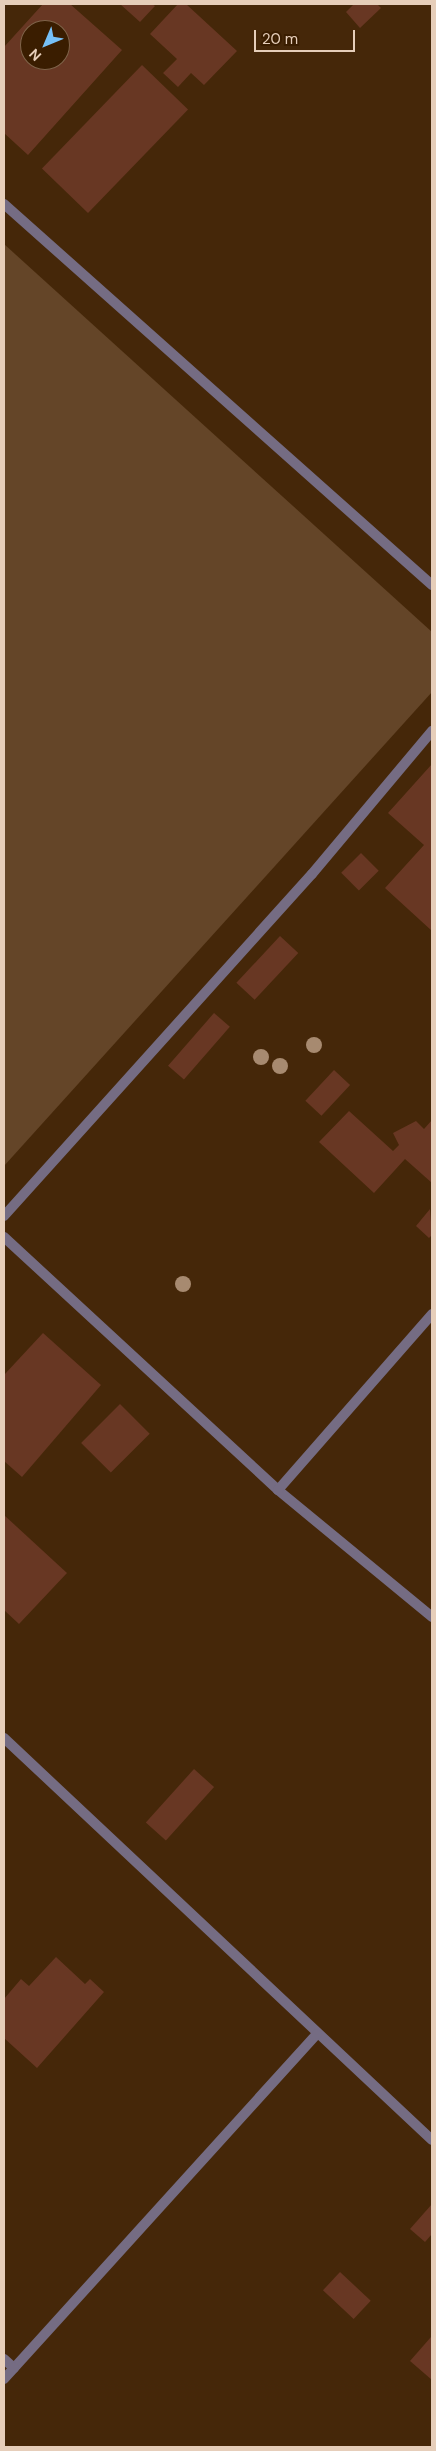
<!DOCTYPE html>
<style>
body{margin:0}
#map{position:relative;width:436px;height:2451px;overflow:hidden;background:#452709;font-family:"DM Sans",sans-serif}
div>[style]{position:absolute}
[style*='--x']{left:calc(var(--x)*1px);top:calc(var(--y)*1px);width:calc(var(--w)*1px);rotate:calc(var(--a)*1deg)}
.green>*{inset:0;background:#644528}
.building>*{inset:0;background:#683723;transform-origin:0 0}
.minor>*{height:10px;margin:-5px;padding:0 5px;transform-origin:5px;border-radius:5px;background:#756c83}
.trees>*{width:16px;height:16px;margin:-8px;border-radius:50%;background:#a78a70}
span{translate:-50% -50%;white-space:nowrap;text-align:center;line-height:1.15;-webkit-text-stroke:4px #3a1d00;paint-order:stroke}
.frame{position:absolute;inset:0;border:5px solid #e6ceba;pointer-events:none}
.north{position:absolute;left:20px;top:20px;width:50px;height:50px;box-sizing:border-box;background:#3a1d00;border:1px solid #7f644a;border-radius:50%;rotate:225deg;font-size:14px;font-weight:700;line-height:20px;text-align:center;color:#e6ceba}
.north::after{content:'';display:block;margin:auto;width:18px;height:22px;background:#76c0f7;clip-path:polygon(50% 0,100% 100%,50% 72%,0 100%)}
.scale{position:absolute;left:254px;top:30px;width:101px;height:22px;box-sizing:border-box;border:2px solid #e6ceba;border-top:0;padding-left:6px;font-size:15px;line-height:18px;white-space:nowrap;color:#e6ceba;-webkit-text-stroke:4px #3a1d00;paint-order:stroke}
</style>
<div id="map">
<div class="green">
<div style="clip-path:polygon(4px 244px,432px 632px,432px 692px,4px 1166px)"></div>
</div>
<div class="building">
<div style="clip-path:polygon(evenodd,43px 4px,70px 4px,122px 50px,28px 155px,4px 133px,4px 47px,43px 4px,30px 30px,60px 30px,60px 60px,30px 60px,30px 30px)"></div>
<div style="clip-path:polygon(120px 4px,152px 4px,155px 6px,140px 22px)"></div>
<div style="clip-path:polygon(178px 4px,186px 4px,237px 51px,204px 85px,191px 73px,178px 87px,163px 73px,177px 59px,150px 34px)"></div>
<div style="clip-path:polygon(354px 4px,377px 4px,381px 8px,360px 28px,346px 12px)"></div>
<div style="left:142px;top:65px;width:64px;height:144px;rotate:44deg"></div>
<div style="clip-path:polygon(432px 764px,432px 931px,385px 888px,424px 845px,388px 813px)"></div>
<div style="left:361px;top:853px;width:25px;height:28px;rotate:45deg"></div>
<div style="left:280px;top:936px;width:25px;height:64px;rotate:43deg"></div>
<div style="left:214px;top:1013px;width:21px;height:70px;rotate:41deg"></div>
<div style="left:334px;top:1070px;width:22px;height:42px;rotate:43deg"></div>
<div style="clip-path:polygon(349px 1111px,393px 1151px,399px 1145px,393px 1133px,416px 1121px,424px 1129px,432px 1120px,432px 1183px,405px 1159px,374px 1193px,319px 1142px)"></div>
<div style="clip-path:polygon(430px 1209px,432px 1235px,429px 1238px,416px 1226px)"></div>
<div style="clip-path:polygon(43px 1333px,101px 1385px,22px 1477px,4px 1461px,4px 1375px)"></div>
<div style="left:120px;top:1404px;width:42px;height:55px;rotate:45deg"></div>
<div style="clip-path:polygon(4px 1515px,67px 1573px,19px 1624px,4px 1610px)"></div>
<div style="left:194px;top:1769px;width:27px;height:72px;rotate:42deg"></div>
<div style="clip-path:polygon(56px 1957px,85px 1984px,90px 1979px,104px 1992px,37px 2068px,4px 2038px,4px 1999px,21px 1979px,29px 1986px)"></div>
<div style="clip-path:polygon(432px 2204px,432px 2234px,425px 2242px,410px 2229px)"></div>
<div style="left:340px;top:2272px;width:42px;height:25px;rotate:43deg"></div>
<div style="clip-path:polygon(431px 2337px,432px 2339px,432px 2380px,410px 2361px)"></div>
</div>
<div class="minor">
<div style="--x:4;--y:204;--w:573;--a:41.68"></div>
<div style="--x:4;--y:1216;--w:460;--a:-48"></div>
<div style="--x:312;--y:874;--w:187;--a:-50"></div>
<div style="--x:4;--y:1237;--w:373;--a:42.7"></div>
<div style="--x:278;--y:1490;--w:200;--a:39.5"></div>
<div style="--x:278;--y:1490;--w:234;--a:-48.8"></div>
<div style="--x:4;--y:1738;--w:587;--a:43.21"></div>
<div style="--x:4;--y:2359;--w:13;--a:42"></div>
<div style="--x:14;--y:2368;--w:451;--a:-47.8"></div>
<div style="--x:4;--y:2379;--w:15;--a:-48"></div>
</div>
<div class="trees">
<div style="left:314px;top:1045px"></div>
<div style="left:261px;top:1057px"></div>
<div style="left:280px;top:1066px"></div>
<div style="left:183px;top:1284px"></div>
</div>
<div class="frame"></div>
<div class="north">N</div>
<div class="scale">20 m</div>
</div>
